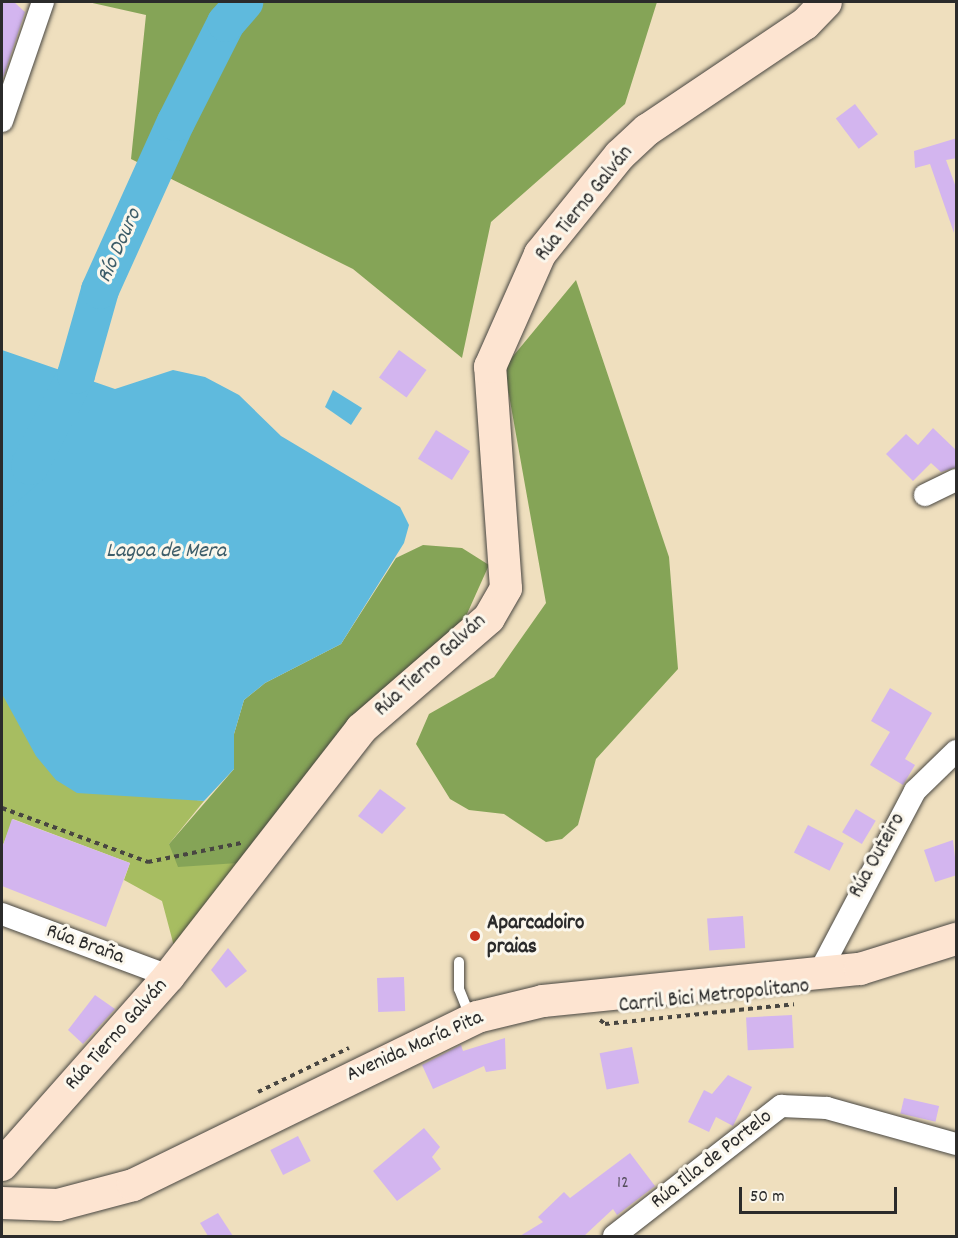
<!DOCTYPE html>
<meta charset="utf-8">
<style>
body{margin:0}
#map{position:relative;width:958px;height:1238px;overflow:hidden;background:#efdfbe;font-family:Dekko,sans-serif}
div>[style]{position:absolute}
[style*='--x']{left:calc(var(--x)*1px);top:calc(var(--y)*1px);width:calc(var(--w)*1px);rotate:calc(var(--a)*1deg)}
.green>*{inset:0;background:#a7bd61}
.forest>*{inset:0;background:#85a457}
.water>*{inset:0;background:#5fbadd}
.river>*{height:38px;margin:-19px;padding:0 19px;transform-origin:19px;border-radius:19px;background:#5fbadd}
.building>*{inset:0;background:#d3b5ef;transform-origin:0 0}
.path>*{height:4px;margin-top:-2px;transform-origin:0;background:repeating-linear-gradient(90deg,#484641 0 4.5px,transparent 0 9px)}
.roads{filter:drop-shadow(0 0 2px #484641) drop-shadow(0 0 2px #484641)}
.lane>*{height:10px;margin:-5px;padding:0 5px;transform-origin:5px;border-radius:5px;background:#fff}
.street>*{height:22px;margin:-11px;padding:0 11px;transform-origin:11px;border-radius:11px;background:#fff}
.secondary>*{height:32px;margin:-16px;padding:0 16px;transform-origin:16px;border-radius:16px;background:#fde4d1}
.dots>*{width:16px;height:16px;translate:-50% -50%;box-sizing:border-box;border:3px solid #fbf7ec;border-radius:50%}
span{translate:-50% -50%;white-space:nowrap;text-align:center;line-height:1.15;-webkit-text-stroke:6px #fbf7ec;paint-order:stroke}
.number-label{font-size:18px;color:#554e5c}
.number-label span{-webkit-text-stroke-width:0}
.street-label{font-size:21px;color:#2b2b2b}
.poi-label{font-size:21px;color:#2b2b2b;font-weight:700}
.left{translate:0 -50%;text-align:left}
.water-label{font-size:22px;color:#3d5d69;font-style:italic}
.frame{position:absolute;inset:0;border:3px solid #2b2b2b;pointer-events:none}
.scale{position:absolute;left:739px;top:1187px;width:158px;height:27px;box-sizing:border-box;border:3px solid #2b2b2b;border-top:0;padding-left:8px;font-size:18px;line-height:21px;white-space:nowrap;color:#2b2b2b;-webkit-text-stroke:4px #fbf7ec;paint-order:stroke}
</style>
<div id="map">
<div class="green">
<div style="clip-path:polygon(2px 694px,181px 798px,204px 801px,169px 844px,238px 863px,175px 950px,162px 901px,124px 880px,130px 863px,13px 819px,2px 848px)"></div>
</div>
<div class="forest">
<div style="clip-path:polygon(88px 2px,657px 2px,625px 104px,491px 222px,462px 358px,353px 269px,131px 159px,146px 15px)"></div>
<div style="clip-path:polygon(576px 280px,669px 557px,678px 669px,596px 759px,578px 825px,562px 839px,546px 842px,504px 814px,469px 810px,450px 799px,416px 744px,429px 714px,494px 677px,546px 603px,504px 367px)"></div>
<div style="clip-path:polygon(423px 545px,462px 548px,489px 565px,453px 645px,238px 863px,178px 867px,169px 844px,234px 769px,234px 734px,244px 700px,265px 683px,341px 644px,396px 558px)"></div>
</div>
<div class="water">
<div style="clip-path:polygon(2px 350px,115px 389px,173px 370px,205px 377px,239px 395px,281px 436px,400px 507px,409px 525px,404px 543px,341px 644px,265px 683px,244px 700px,234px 734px,234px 769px,204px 801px,77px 793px,56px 780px,36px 756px,2px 694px)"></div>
<div style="clip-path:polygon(333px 390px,362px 408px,351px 425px,325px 407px)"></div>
</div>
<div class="river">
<div style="--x:2;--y:490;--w:37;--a:-41"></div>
<div style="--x:30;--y:466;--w:102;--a:-63.2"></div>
<div style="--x:76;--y:375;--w:88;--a:-74.2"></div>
<div style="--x:100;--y:290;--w:184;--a:-65.7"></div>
<div style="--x:176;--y:122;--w:111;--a:-63.2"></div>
<div style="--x:226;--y:23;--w:28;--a:-49"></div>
</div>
<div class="building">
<div style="clip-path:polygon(2px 2px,14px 2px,25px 12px,2px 81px)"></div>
<div style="left:855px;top:104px;width:38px;height:24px;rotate:53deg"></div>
<div style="clip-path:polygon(957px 138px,957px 158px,946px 160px,957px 190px,954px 233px,930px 164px,915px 168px,914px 151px)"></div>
<div style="left:399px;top:350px;width:34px;height:34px;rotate:36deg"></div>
<div style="clip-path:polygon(933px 428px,957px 451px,957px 467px,941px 472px,931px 463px,913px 481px,886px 454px,906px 434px,918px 445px)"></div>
<div style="left:436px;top:430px;width:40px;height:34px;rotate:32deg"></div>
<div style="clip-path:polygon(890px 688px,932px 713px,905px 759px,915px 765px,903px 785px,870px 765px,890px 732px,871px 721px)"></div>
<div style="clip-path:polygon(380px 789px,406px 808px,382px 834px,358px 816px)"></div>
<div style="left:856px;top:809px;width:23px;height:27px;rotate:31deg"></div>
<div style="clip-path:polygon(12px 819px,130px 863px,106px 927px,2px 886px,2px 848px)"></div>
<div style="left:808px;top:825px;width:40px;height:31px;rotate:27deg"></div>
<div style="clip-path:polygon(953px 840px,957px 875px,935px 882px,924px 850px)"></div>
<div style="left:743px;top:916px;width:32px;height:36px;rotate:86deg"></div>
<div style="clip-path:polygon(228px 948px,247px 971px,226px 988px,211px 970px)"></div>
<div style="left:404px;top:977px;width:34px;height:27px;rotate:88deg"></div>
<div style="clip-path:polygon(95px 995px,115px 1009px,83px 1044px,68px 1030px)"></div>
<div style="left:792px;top:1015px;width:33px;height:46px;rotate:87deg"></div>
<div style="clip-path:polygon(505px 1038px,506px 1069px,486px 1072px,484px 1066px,433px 1089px,422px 1065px,461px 1045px,463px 1051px)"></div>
<div style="left:632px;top:1047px;width:37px;height:33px;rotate:79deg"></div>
<div style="clip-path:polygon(728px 1075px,752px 1087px,733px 1126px,716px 1117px,709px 1132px,688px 1122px,704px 1090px,712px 1094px)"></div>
<div style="left:904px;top:1098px;width:36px;height:16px;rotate:13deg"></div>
<div style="clip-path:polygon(424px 1128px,440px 1147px,432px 1157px,441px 1169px,397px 1201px,373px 1171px)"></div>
<div style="left:298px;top:1136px;width:28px;height:31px;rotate:63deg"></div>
<div style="clip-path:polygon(630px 1153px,655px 1186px,617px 1215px,613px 1209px,584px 1236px,520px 1236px,543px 1222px,538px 1217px,564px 1192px,570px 1198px)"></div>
<div style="clip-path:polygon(218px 1213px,233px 1236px,208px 1236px,200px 1223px)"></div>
</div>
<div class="path">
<div style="--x:2;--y:808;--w:156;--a:20.3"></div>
<div style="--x:148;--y:862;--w:95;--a:-11.5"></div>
<div style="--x:600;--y:1020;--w:6;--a:39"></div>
<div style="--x:605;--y:1024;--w:190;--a:-6"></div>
<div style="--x:258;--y:1092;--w:101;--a:-25.8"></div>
</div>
<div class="roads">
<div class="lane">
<div style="--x:459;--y:962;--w:27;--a:90"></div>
<div style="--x:459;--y:989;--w:29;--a:68"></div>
</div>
<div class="street">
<div style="--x:2;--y:121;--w:126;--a:-71"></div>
<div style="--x:925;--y:495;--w:34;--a:-26"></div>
<div style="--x:2;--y:914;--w:178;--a:20.4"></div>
<div style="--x:818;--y:975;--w:208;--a:-62.2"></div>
<div style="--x:915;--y:791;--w:57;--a:-44.3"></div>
<div style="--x:614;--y:1236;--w:212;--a:-37.9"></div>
<div style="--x:781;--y:1106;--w:46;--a:2.5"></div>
<div style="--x:827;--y:1108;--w:134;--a:15.6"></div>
</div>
<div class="secondary">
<div style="--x:2;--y:1165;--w:252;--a:-48.5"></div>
<div style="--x:169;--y:976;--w:313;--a:-52.1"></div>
<div style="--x:361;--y:729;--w:169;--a:-40.9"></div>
<div style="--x:489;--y:618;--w:34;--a:-60"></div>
<div style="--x:506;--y:588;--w:222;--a:-94.1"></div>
<div style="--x:490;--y:367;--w:124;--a:-66.1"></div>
<div style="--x:540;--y:254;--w:127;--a:-51.1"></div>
<div style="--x:620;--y:155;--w:37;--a:-43"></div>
<div style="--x:647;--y:130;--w:190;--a:-33.9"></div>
<div style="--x:805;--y:24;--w:30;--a:-46"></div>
<div style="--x:2;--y:1203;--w:56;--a:2"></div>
<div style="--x:58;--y:1205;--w:78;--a:-14.9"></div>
<div style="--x:133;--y:1185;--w:383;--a:-26"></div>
<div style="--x:477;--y:1017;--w:68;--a:-13.6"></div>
<div style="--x:543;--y:1001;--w:319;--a:-5.8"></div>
<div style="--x:860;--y:969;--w:101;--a:-17.4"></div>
</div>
</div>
<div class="dots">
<div style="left:475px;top:936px;background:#c8321e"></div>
</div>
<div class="number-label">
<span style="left:623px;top:1184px">12</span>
</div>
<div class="street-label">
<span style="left:585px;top:204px;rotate:-51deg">Rúa Tierno Galván</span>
<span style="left:431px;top:666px;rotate:-42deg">Rúa Tierno Galván</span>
<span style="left:878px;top:856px;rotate:-61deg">Rúa Outeiro</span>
<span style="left:85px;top:945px;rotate:20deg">Rúa Braña</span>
<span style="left:714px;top:997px;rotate:-6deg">Carril Bici Metropolitano</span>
<span style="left:117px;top:1035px;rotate:-48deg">Rúa Tierno Galván</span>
<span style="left:415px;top:1047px;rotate:-24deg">Avenida María Pita</span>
<span style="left:712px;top:1160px;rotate:-38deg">Rúa Illa de Portelo</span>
</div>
<div class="poi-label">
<span class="left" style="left:487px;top:936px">Aparcadoiro<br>praias</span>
</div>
<div class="water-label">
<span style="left:120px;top:246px;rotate:-66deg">Río Douro</span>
<span style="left:166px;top:552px">Lagoa de Mera</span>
</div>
<div class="frame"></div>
<div class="scale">50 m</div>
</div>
